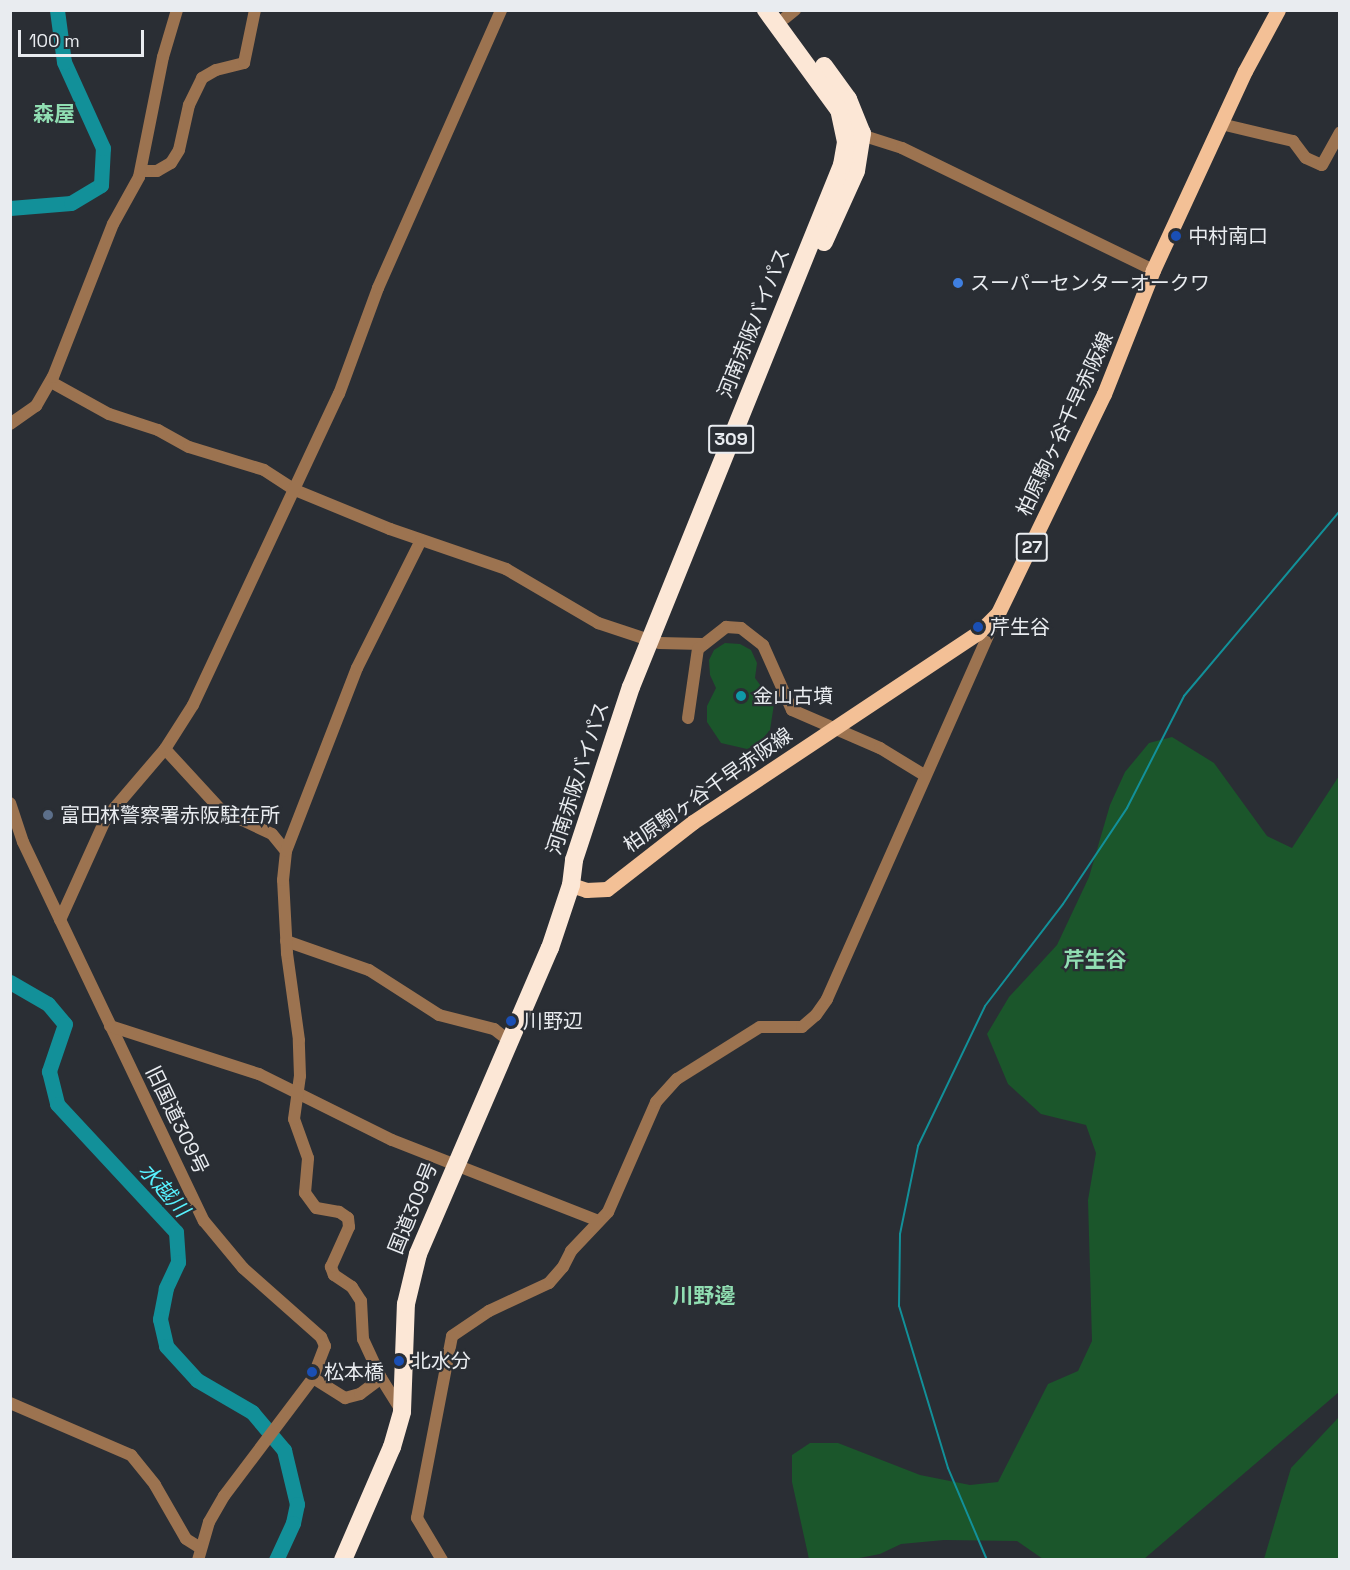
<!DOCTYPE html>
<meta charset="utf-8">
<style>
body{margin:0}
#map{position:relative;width:1350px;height:1570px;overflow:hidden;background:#2a2e34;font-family:"Space Grotesk","Noto Sans JP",sans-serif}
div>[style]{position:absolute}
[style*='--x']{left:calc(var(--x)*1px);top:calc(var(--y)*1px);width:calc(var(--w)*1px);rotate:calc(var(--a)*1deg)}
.green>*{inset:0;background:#1b562b}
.stream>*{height:2px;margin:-1px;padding:0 1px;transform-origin:1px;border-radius:1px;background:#129099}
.river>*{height:15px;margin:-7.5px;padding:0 7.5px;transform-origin:7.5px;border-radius:7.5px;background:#129099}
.minor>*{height:12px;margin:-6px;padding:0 6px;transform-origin:6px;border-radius:6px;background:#9c7350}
.major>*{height:15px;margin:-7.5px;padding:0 7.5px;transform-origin:7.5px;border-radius:7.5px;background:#f3c096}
.highway>*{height:18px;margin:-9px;padding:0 9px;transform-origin:9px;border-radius:9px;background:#fce7d6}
.dots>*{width:16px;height:16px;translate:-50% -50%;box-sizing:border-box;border:3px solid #2a2e34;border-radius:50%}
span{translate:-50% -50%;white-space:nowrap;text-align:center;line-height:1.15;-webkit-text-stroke:4.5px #2a2e34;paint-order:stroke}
.shield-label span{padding:2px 4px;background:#2a2e34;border:2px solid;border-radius:4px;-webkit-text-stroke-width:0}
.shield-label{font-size:18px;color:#e9ecf0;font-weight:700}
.poi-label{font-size:20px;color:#e9ecf0}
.left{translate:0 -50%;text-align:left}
.street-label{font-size:20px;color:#e9ecf0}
.neighbourhood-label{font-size:21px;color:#90deb2;font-weight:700}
.water-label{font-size:21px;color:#57f2ff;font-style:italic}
.frame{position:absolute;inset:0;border:12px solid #e9ecf0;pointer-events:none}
.scale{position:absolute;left:18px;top:30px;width:126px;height:27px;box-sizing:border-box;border:3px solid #e9ecf0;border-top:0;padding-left:8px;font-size:18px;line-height:21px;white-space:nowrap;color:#e9ecf0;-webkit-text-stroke:4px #2a2e34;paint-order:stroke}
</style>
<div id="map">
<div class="green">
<div style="clip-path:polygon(725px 643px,740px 644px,751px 650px,757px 663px,755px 678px,774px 704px,770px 730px,758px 744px,747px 749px,721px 743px,707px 722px,707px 706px,716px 688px,710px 675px,709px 660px,714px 650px)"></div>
<div style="clip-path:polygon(1172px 737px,1214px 763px,1267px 836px,1292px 848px,1339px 776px,1339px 1392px,1144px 1559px,1043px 1559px,1017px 1541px,944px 1540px,901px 1544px,880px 1554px,854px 1559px,809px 1559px,792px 1482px,792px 1455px,810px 1443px,838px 1443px,920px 1475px,970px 1485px,998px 1482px,1048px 1384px,1078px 1371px,1092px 1341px,1088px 1200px,1096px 1153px,1086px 1125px,1041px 1114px,1008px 1084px,987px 1034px,1009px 997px,1057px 945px,1089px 877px,1110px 805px,1125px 772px,1149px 743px)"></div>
<div style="clip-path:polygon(1339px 1417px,1339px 1559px,1264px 1559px,1291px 1468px)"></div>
</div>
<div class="stream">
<div style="--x:987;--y:1560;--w:100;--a:-113"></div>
<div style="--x:948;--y:1468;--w:169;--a:-106.8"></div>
<div style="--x:899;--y:1306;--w:72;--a:-89.2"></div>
<div style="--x:900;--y:1234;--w:90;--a:-78.4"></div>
<div style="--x:918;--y:1146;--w:155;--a:-64.4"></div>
<div style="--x:985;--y:1006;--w:128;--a:-52.6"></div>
<div style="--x:1063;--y:904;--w:115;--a:-56.3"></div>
<div style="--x:1127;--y:808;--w:126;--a:-63"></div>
<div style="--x:1184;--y:696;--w:242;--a:-49.9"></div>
</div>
<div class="river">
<div style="--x:10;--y:208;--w:61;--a:-4.7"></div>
<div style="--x:71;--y:203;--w:35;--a:-31"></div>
<div style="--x:101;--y:185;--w:37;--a:-87"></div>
<div style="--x:103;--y:148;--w:94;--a:-114.4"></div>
<div style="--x:64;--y:62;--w:52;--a:-97.7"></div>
<div style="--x:10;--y:982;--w:44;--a:30.1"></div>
<div style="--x:48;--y:1004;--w:26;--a:50"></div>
<div style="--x:65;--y:1024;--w:50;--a:108.8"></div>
<div style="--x:49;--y:1071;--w:34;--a:76"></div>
<div style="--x:57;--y:1104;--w:175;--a:47.1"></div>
<div style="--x:176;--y:1232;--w:30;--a:86"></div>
<div style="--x:178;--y:1262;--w:29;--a:115"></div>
<div style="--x:166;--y:1288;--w:32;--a:101"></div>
<div style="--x:160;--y:1319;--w:28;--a:77"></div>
<div style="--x:166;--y:1346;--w:46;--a:47.6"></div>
<div style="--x:197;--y:1380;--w:64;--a:30.2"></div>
<div style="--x:252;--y:1412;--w:50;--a:49.9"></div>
<div style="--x:284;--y:1450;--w:56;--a:76.5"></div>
<div style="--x:297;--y:1504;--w:19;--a:102"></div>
<div style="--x:293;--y:1523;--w:41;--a:114.7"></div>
</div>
<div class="minor">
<div style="--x:785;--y:18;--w:13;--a:-39"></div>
<div style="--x:1221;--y:124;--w:74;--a:13.3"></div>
<div style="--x:1293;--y:141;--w:21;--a:53"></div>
<div style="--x:1306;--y:158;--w:17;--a:24"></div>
<div style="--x:1322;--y:165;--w:37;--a:-61"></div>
<div style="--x:855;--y:133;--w:49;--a:17.7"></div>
<div style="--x:902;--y:148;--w:279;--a:25.9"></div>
<div style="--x:141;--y:171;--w:16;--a:0"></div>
<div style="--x:157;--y:171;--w:16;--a:-30"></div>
<div style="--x:171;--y:163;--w:15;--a:-58"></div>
<div style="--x:179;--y:150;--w:46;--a:-77.5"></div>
<div style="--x:189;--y:105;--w:30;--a:-64"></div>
<div style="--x:202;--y:78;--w:16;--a:-30"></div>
<div style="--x:216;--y:70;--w:29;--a:-14"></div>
<div style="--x:244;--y:63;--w:54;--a:-78.3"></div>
<div style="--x:51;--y:382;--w:66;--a:28.9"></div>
<div style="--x:109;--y:414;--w:52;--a:18.1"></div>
<div style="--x:158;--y:430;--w:35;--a:29"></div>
<div style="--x:189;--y:447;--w:78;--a:17"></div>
<div style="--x:264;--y:470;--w:37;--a:33"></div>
<div style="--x:295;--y:490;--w:103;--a:22.3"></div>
<div style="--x:390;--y:529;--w:123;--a:19"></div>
<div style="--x:506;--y:569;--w:107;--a:30.4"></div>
<div style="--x:598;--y:623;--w:54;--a:18.4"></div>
<div style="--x:10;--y:424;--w:32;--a:-35"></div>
<div style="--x:36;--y:406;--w:34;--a:-60"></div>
<div style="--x:53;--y:377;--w:164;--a:-68.6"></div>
<div style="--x:113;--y:224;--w:54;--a:-61"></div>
<div style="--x:139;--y:177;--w:122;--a:-78.7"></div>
<div style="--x:163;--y:57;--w:49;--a:-73.4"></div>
<div style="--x:659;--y:643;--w:43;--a:1.3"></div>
<div style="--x:688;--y:718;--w:70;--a:-81.8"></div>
<div style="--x:698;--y:649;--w:36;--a:-38"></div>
<div style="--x:726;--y:627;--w:15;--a:4"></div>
<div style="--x:741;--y:628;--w:28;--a:38"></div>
<div style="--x:763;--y:645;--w:71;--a:66"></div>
<div style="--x:792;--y:710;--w:96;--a:23.4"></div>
<div style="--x:880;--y:748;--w:52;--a:31.5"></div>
<div style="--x:165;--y:749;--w:83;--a:47.4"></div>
<div style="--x:221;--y:810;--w:56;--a:25.2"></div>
<div style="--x:272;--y:834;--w:22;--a:51"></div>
<div style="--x:10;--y:803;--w:41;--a:71.6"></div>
<div style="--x:23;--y:842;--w:420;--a:64.5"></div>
<div style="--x:204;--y:1221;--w:61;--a:50.3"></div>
<div style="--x:243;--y:1268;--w:104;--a:41.5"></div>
<div style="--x:321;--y:1337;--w:10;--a:66"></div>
<div style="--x:325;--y:1346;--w:34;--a:111"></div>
<div style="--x:313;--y:1378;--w:148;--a:127"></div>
<div style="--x:224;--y:1496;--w:30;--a:120"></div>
<div style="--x:209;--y:1522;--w:40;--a:106"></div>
<div style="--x:60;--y:920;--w:112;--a:-65.7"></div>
<div style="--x:106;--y:818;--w:91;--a:-49.5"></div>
<div style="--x:165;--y:749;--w:52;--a:-57.5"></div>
<div style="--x:193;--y:705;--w:344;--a:-64.9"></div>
<div style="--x:339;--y:394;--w:113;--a:-69.8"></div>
<div style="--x:378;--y:288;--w:304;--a:-66.1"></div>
<div style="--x:286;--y:941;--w:88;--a:19.3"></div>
<div style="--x:369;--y:970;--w:83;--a:32.7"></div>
<div style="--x:439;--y:1015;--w:57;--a:14.3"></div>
<div style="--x:494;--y:1029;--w:18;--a:38"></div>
<div style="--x:110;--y:1026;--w:157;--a:17.9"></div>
<div style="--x:259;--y:1074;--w:148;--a:26.4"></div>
<div style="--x:392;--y:1140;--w:222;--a:21.4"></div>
<div style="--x:313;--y:1378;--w:38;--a:32"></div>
<div style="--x:345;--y:1398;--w:16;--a:-15"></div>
<div style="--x:360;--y:1394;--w:26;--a:-37"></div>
<div style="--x:381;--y:1378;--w:39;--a:58"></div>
<div style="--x:381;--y:1378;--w:43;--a:-114.8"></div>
<div style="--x:363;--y:1339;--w:38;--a:-93"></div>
<div style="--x:361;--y:1301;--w:17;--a:-123"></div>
<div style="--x:352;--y:1287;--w:22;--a:-146"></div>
<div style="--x:334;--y:1275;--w:9;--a:-111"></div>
<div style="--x:331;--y:1267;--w:44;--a:-65.8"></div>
<div style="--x:349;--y:1227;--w:9;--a:-96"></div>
<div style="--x:348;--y:1218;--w:11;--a:-146"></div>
<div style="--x:339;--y:1212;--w:23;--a:-170"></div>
<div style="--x:316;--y:1208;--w:19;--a:-126"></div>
<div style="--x:305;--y:1193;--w:35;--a:-85"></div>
<div style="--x:308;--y:1158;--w:41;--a:-109.7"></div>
<div style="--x:294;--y:1119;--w:43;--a:-82.1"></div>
<div style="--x:300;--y:1076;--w:36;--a:-92"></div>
<div style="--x:299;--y:1040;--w:88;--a:-97.9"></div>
<div style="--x:287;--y:953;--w:73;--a:-93.1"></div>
<div style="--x:283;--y:880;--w:29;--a:-84"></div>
<div style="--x:286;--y:851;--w:196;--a:-68.8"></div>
<div style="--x:357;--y:668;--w:143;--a:-63.4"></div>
<div style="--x:10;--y:1403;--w:132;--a:23.3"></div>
<div style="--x:131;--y:1455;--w:38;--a:51"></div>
<div style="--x:155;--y:1485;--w:62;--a:60.1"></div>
<div style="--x:186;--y:1539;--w:15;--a:32"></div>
<div style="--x:442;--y:1560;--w:49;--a:-120.8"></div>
<div style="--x:417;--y:1518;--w:185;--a:-79.1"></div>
<div style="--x:452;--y:1336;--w:45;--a:-34"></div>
<div style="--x:489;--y:1311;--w:66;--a:-25"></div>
<div style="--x:549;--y:1283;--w:21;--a:-49"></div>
<div style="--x:563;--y:1267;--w:18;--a:-63"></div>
<div style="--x:571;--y:1251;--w:54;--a:-46.5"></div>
<div style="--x:608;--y:1212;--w:120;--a:-66.4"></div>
<div style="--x:656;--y:1102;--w:31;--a:-48"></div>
<div style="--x:677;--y:1079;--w:98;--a:-32.1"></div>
<div style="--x:760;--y:1027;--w:42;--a:0"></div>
<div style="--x:802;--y:1027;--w:18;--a:-41"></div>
<div style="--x:816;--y:1015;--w:19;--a:-55"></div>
<div style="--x:827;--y:999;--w:415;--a:-66.1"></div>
</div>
<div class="major">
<div style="--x:571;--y:885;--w:16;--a:18"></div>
<div style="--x:586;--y:890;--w:21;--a:-3"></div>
<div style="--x:607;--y:889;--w:109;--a:-37.9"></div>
<div style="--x:693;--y:822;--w:342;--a:-33.6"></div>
<div style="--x:978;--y:633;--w:28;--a:-45"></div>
<div style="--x:998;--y:613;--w:243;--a:-64.2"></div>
<div style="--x:1104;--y:394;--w:133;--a:-68.4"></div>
<div style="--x:1153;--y:270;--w:219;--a:-65.2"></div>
<div style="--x:1245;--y:71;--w:69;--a:-61.6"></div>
</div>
<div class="highway">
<div style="--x:824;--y:66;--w:41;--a:54"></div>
<div style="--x:848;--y:99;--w:37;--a:68"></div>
<div style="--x:862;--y:133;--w:38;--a:99"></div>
<div style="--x:856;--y:171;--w:78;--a:114.3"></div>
<div style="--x:343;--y:1560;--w:123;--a:-66.6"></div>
<div style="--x:392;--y:1447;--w:37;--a:-74"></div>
<div style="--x:402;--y:1411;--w:107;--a:-87.9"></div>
<div style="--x:406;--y:1304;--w:51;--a:-76.5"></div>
<div style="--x:418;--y:1254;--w:333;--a:-66.7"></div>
<div style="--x:550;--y:948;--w:66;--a:-71.6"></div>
<div style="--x:571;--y:885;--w:25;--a:-83"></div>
<div style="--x:574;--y:860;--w:182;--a:-71.8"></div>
<div style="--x:631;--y:687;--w:563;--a:-67.99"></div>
<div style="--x:842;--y:165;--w:23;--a:-80"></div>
<div style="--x:846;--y:142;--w:33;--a:-102"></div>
<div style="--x:839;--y:110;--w:124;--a:-126.1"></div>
</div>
<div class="dots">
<div style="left:1176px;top:236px;background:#1a4fb4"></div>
<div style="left:958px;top:283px;background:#3f7fe0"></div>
<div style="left:978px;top:627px;background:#1a4fb4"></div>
<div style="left:741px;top:696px;background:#0f9aa8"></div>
<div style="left:48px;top:815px;background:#5c6f8a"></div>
<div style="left:511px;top:1021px;background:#1a4fb4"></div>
<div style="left:399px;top:1361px;background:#1a4fb4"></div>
<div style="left:312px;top:1372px;background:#1a4fb4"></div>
</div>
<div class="shield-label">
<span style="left:731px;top:439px">309</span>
<span style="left:1032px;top:547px">27</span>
</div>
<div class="poi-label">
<span class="left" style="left:1188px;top:236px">中村南口</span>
<span class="left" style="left:970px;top:283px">スーパーセンターオークワ</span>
<span class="left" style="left:990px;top:627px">芹生谷</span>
<span class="left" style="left:753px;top:696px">金山古墳</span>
<span class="left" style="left:60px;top:815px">富田林警察署赤阪駐在所</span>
<span class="left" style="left:523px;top:1021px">川野辺</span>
<span class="left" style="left:411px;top:1361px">北水分</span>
<span class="left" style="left:324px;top:1372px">松本橋</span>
</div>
<div class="street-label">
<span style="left:754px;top:323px;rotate:-68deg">河南赤阪バイパス</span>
<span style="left:1065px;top:424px;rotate:-65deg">柏原駒ヶ谷千早赤阪線</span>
<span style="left:578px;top:778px;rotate:-72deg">河南赤阪バイパス</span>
<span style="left:708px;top:790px;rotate:-35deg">柏原駒ヶ谷千早赤阪線</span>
<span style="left:177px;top:1120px;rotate:64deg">旧国道309号</span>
<span style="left:413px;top:1208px;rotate:-68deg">国道309号</span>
</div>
<div class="neighbourhood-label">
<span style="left:54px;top:114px">森屋</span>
<span style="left:1095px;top:960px">芹生谷</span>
<span style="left:704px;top:1296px">川野邊</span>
</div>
<div class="water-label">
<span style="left:164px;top:1190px;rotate:49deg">水越川</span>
</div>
<div class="frame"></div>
<div class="scale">100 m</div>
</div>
